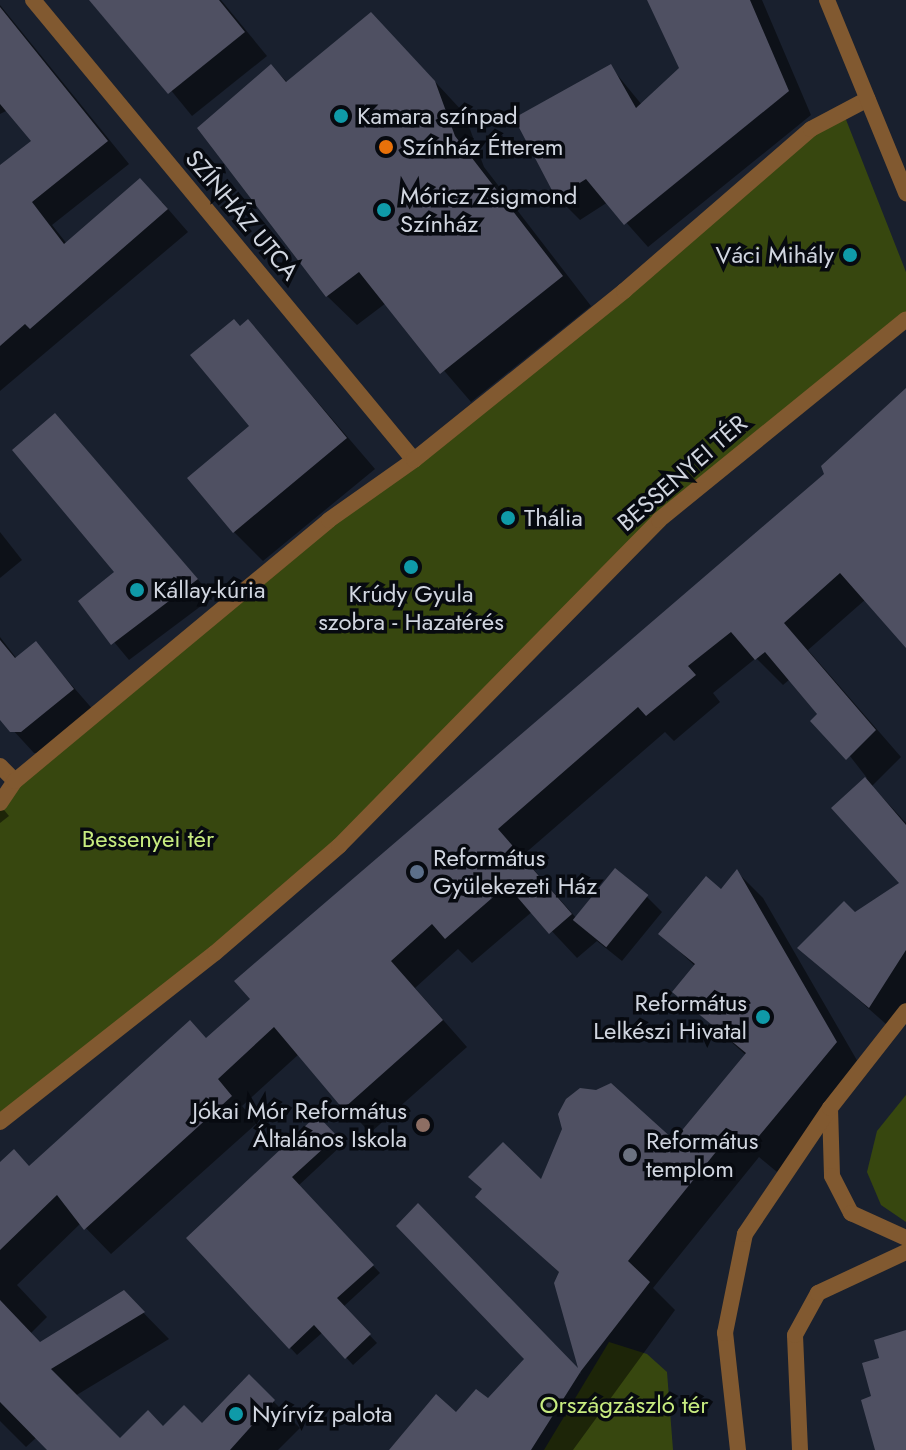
<!DOCTYPE html>
<meta charset="utf-8">
<style>
body{margin:0}
#map{position:relative;width:906px;height:1450px;overflow:hidden;background:#19202e;font-family:Jost,sans-serif}
div>[style]{position:absolute}
[style*='--x']{left:calc(var(--x)*1px);top:calc(var(--y)*1px);width:calc(var(--w)*1px);rotate:calc(var(--a)*1deg)}
.green>*{inset:0;background:#37470f}
.shadow>*{inset:0;background:#0007}
.building>*{inset:0;background:#4f5062;transform-origin:0 0}
.minor>*{height:16px;margin:-8px;padding:0 8px;transform-origin:8px;border-radius:8px;background:#815930}
.tertiary>*{height:16px;margin:-8px;padding:0 8px;transform-origin:8px;border-radius:8px;background:#815930}
.dots>*{width:22px;height:22px;translate:-50% -50%;box-sizing:border-box;border:4px solid #070a10;border-radius:50%}
span{translate:-50% -50%;white-space:nowrap;text-align:center;line-height:1.15;-webkit-text-stroke:7px #070a10;paint-order:stroke}
.poi-label{font-size:24px;color:#d1d6e0}
.left{translate:0 -50%;text-align:left}
.right{translate:-100% -50%;text-align:right}
.street-label{font-size:24px;color:#d1d6e0}
.park-label{font-size:24px;color:#c8ec80}
</style>
<div id="map">
<div class="green">
<div style="clip-path:polygon(843px 112px,906px 272px,906px 319px,659px 520px,339px 846px,0 1122px,0 803px,15px 781px)"></div>
<div style="clip-path:polygon(906px 1095px,906px 1222px,881px 1205px,867px 1172px,877px 1131px)"></div>
<div style="clip-path:polygon(609px 1342px,647px 1354px,667px 1372px,673px 1450px,544px 1450px)"></div>
</div>
<div class="shadow">
<div style="clip-path:polygon(97px 0,221px 0,267px 56px,192px 116px)"></div>
<div style="clip-path:polygon(649px 0,762px 0,811px 115px,648px 247px,608px 202px,580px 220px,557px 197px,610px 66px,642px 105px,682px 68px)"></div>
<div style="clip-path:polygon(0 5px,129px 164px,52px 225px,67px 244px,162px 202px,188px 232px,0 391px,0 168px,34px 141px,8px 110px,0 114px)"></div>
<div style="clip-path:polygon(401px 45px,464px 113px,484px 167px,591px 306px,471px 402px,386px 303px,357px 325px,327px 296px,271px 66px,288px 83px)"></div>
<div style="clip-path:polygon(248px 321px,375px 469px,263px 561px,234px 532px,252px 426px,240px 328px)"></div>
<div style="clip-path:polygon(906px 391px,906px 645px,866px 599px,808px 650px,901px 757px,872px 786px,906px 823px,906px 1017px,895px 1032px,800px 948px,902px 884px,834px 808px,867px 778px,790px 679px,783px 685px,756px 658px,713px 693px,720px 702px,674px 741px,665px 732px,522px 856px,577px 919px,646px 896px,662px 912px,622px 961px,597px 941px,577px 958px,533px 911px,472px 963px,458px 949px,415px 988px,467px 1047px,370px 1133px,299px 1054px,242px 1106px,257px 1123px,111px 1254px,81px 1223px,17px 1285px,47px 1317px,31px 1333px,41px 1344px,124px 1293px,169px 1339px,75px 1396px,120px 1441px,163px 1428px,202px 1426px,249px 1377px,300px 1428px,278px 1450px,50px 1450px,37px 1437px,26px 1447px,0 1421px,0 1165px,30px 1168px,207px 1040px,826px 475px)"></div>
<div style="clip-path:polygon(71px 432px,213px 597px,129px 660px,80px 601px,117px 572px)"></div>
<div style="clip-path:polygon(0 532px,22px 560px,0 578px)"></div>
<div style="clip-path:polygon(0 637px,17px 659px,36px 644px,95px 712px,44px 753px,34px 753px,0 716px)"></div>
<div style="clip-path:polygon(0 805px,9px 816px,0 823px)"></div>
<div style="clip-path:polygon(737px 872px,763px 898px,862px 1069px,777px 1172px,759px 1157px,653px 1288px,675px 1310px,573px 1450px,392px 1450px,488px 1401px,526px 1359px,444px 1232px,581px 1374px,556px 1283px,561px 1274px,478px 1197px,674px 1143px,747px 1056px,675px 992px,696px 967px,661px 934px,721px 892px)"></div>
<div style="clip-path:polygon(317px 1118px,343px 1144px,298px 1186px,380px 1273px,343px 1307px,377px 1343px,353px 1365px,323px 1332px,297px 1355px,189px 1238px)"></div>
</div>
<div class="building">
<div style="clip-path:polygon(89px 0,219px 0,245px 32px,168px 94px)"></div>
<div style="clip-path:polygon(647px 0,750px 0,789px 91px,624px 225px,586px 179px,556px 198px,514px 118px,611px 64px,636px 108px,679px 68px)"></div>
<div style="clip-path:polygon(0 7px,108px 141px,32px 202px,64px 244px,140px 178px,168px 209px,30px 329px,25px 324px,0 346px,0 165px,31px 141px,0 104px)"></div>
<div style="clip-path:polygon(371px 12px,435px 81px,455px 136px,563px 276px,440px 374px,359px 272px,326px 297px,197px 128px,271px 64px,286px 82px)"></div>
<div style="clip-path:polygon(234px 319px,240px 326px,248px 319px,347px 438px,233px 533px,187px 478px,249px 426px,190px 355px)"></div>
<div style="clip-path:polygon(906px 388px,906px 648px,840px 573px,784px 623px,876px 730px,846px 760px,810px 721px,817px 714px,765px 652px,755px 660px,731px 632px,688px 666px,696px 675px,646px 716px,638px 707px,498px 829px,572px 914px,549px 934px,507px 885px,445px 939px,432px 924px,391px 961px,443px 1020px,343px 1109px,274px 1027px,218px 1079px,232px 1096px,84px 1230px,57px 1195px,0 1250px,0 1162px,14px 1149px,29px 1166px,190px 1020px,206px 1038px,250px 999px,234px 981px,824px 474px,821px 466px)"></div>
<div style="clip-path:polygon(55px 413px,198px 579px,111px 645px,78px 601px,114px 572px,12px 450px)"></div>
<div style="clip-path:polygon(0 640px,15px 658px,36px 641px,74px 689px,21px 732px,10px 732px,0 720px)"></div>
<div style="clip-path:polygon(865px 777px,906px 825px,906px 950px,869px 1008px,797px 948px,844px 901px,855px 912px,899px 883px,831px 808px)"></div>
<div style="left:615px;top:868px;width:43px;height:67px;rotate:39deg"></div>
<div style="clip-path:polygon(737px 869px,837px 1042px,750px 1147px,732px 1132px,628px 1261px,650px 1282px,581px 1371px,531px 1450px,389px 1450px,436px 1394px,456px 1412px,476px 1389px,488px 1398px,524px 1359px,396px 1226px,418px 1203px,578px 1368px,554px 1283px,559px 1272px,475px 1197px,482px 1189px,468px 1177px,503px 1142px,541px 1179px,562px 1129px,558px 1114px,566px 1099px,580px 1088px,596px 1090px,611px 1083px,674px 1140px,746px 1053px,672px 992px,695px 964px,658px 934px,706px 876px,721px 889px)"></div>
<div style="clip-path:polygon(317px 1115px,337px 1136px,292px 1177px,374px 1265px,337px 1298px,371px 1334px,345px 1359px,314px 1325px,289px 1349px,186px 1238px)"></div>
<div style="clip-path:polygon(124px 1290px,145px 1312px,51px 1369px,120px 1438px,148px 1410px,163px 1426px,184px 1405px,202px 1423px,249px 1374px,275px 1400px,230px 1450px,47px 1450px,0 1402px,0 1300px,40px 1342px)"></div>
<div style="clip-path:polygon(906px 1330px,906px 1450px,875px 1450px,861px 1400px,871px 1396px,862px 1363px,879px 1358px,874px 1340px)"></div>
</div>
<div class="minor">
<div style="--x:33;--y:0;--w:597;--a:50.37"></div>
<div style="--x:0;--y:766;--w:21;--a:45"></div>
<div style="--x:0;--y:803;--w:27;--a:-56"></div>
<div style="--x:15;--y:781;--w:408;--a:-39.7"></div>
<div style="--x:329;--y:520;--w:104;--a:-35.2"></div>
<div style="--x:414;--y:460;--w:270;--a:-38.8"></div>
<div style="--x:624;--y:291;--w:247;--a:-40.9"></div>
<div style="--x:811;--y:129;--w:64;--a:-27.8"></div>
<div style="--x:830;--y:1108;--w:68;--a:88.3"></div>
<div style="--x:832;--y:1176;--w:42;--a:62.8"></div>
<div style="--x:851;--y:1213;--w:60;--a:24.4"></div>
<div style="--x:0;--y:1122;--w:273;--a:-38.2"></div>
<div style="--x:215;--y:953;--w:164;--a:-40.8"></div>
<div style="--x:339;--y:846;--w:457;--a:-45.5"></div>
<div style="--x:659;--y:520;--w:318;--a:-39.1"></div>
</div>
<div class="tertiary">
<div style="--x:827;--y:0;--w:209;--a:67.7"></div>
<div style="--x:738;--y:1450;--w:118;--a:-96.3"></div>
<div style="--x:725;--y:1333;--w:101;--a:-78.6"></div>
<div style="--x:745;--y:1234;--w:152;--a:-56"></div>
<div style="--x:830;--y:1108;--w:123;--a:-51.9"></div>
<div style="--x:800;--y:1450;--w:115;--a:-92.5"></div>
<div style="--x:795;--y:1335;--w:48;--a:-61.3"></div>
<div style="--x:818;--y:1293;--w:97;--a:-25"></div>
</div>
<div class="dots">
<div style="left:341px;top:116px;background:#0f9aa8"></div>
<div style="left:386px;top:147px;background:#e8710a"></div>
<div style="left:384px;top:210px;background:#0f9aa8"></div>
<div style="left:850px;top:255px;background:#0f9aa8"></div>
<div style="left:508px;top:518px;background:#0f9aa8"></div>
<div style="left:411px;top:567px;background:#0f9aa8"></div>
<div style="left:137px;top:590px;background:#0f9aa8"></div>
<div style="left:417px;top:872px;background:#5c6f8a"></div>
<div style="left:763px;top:1017px;background:#0f9aa8"></div>
<div style="left:423px;top:1125px;background:#8d6e63"></div>
<div style="left:630px;top:1155px;background:#6b7280"></div>
<div style="left:236px;top:1414px;background:#0f9aa8"></div>
</div>
<div class="poi-label">
<span class="left" style="left:357px;top:116px">Kamara színpad</span>
<span class="left" style="left:402px;top:147px">Színház Étterem</span>
<span class="left" style="left:400px;top:210px">Móricz Zsigmond<br>Színház</span>
<span class="right" style="left:834px;top:255px">Váci Mihály</span>
<span class="left" style="left:524px;top:518px">Thália</span>
<span class="left" style="left:153px;top:590px">Kállay-kúria</span>
<span style="left:411px;top:608px">Krúdy Gyula<br>szobra - Hazatérés</span>
<span class="left" style="left:433px;top:872px">Református<br>Gyülekezeti Ház</span>
<span class="right" style="left:747px;top:1017px">Református<br>Lelkészi Hivatal</span>
<span class="right" style="left:407px;top:1125px">Jókai Mór Református<br>Általános Iskola</span>
<span class="left" style="left:646px;top:1155px">Református<br>templom</span>
<span class="left" style="left:252px;top:1414px">Nyírvíz palota</span>
</div>
<div class="street-label">
<span style="left:242px;top:215px;rotate:50deg">SZÍNHÁZ UTCA</span>
<span style="left:682px;top:473px;rotate:-41deg">BESSENYEI TÉR</span>
</div>
<div class="park-label">
<span style="left:148px;top:839px">Bessenyei tér</span>
<span style="left:624px;top:1405px">Országzászló tér</span>
</div>
</div>
